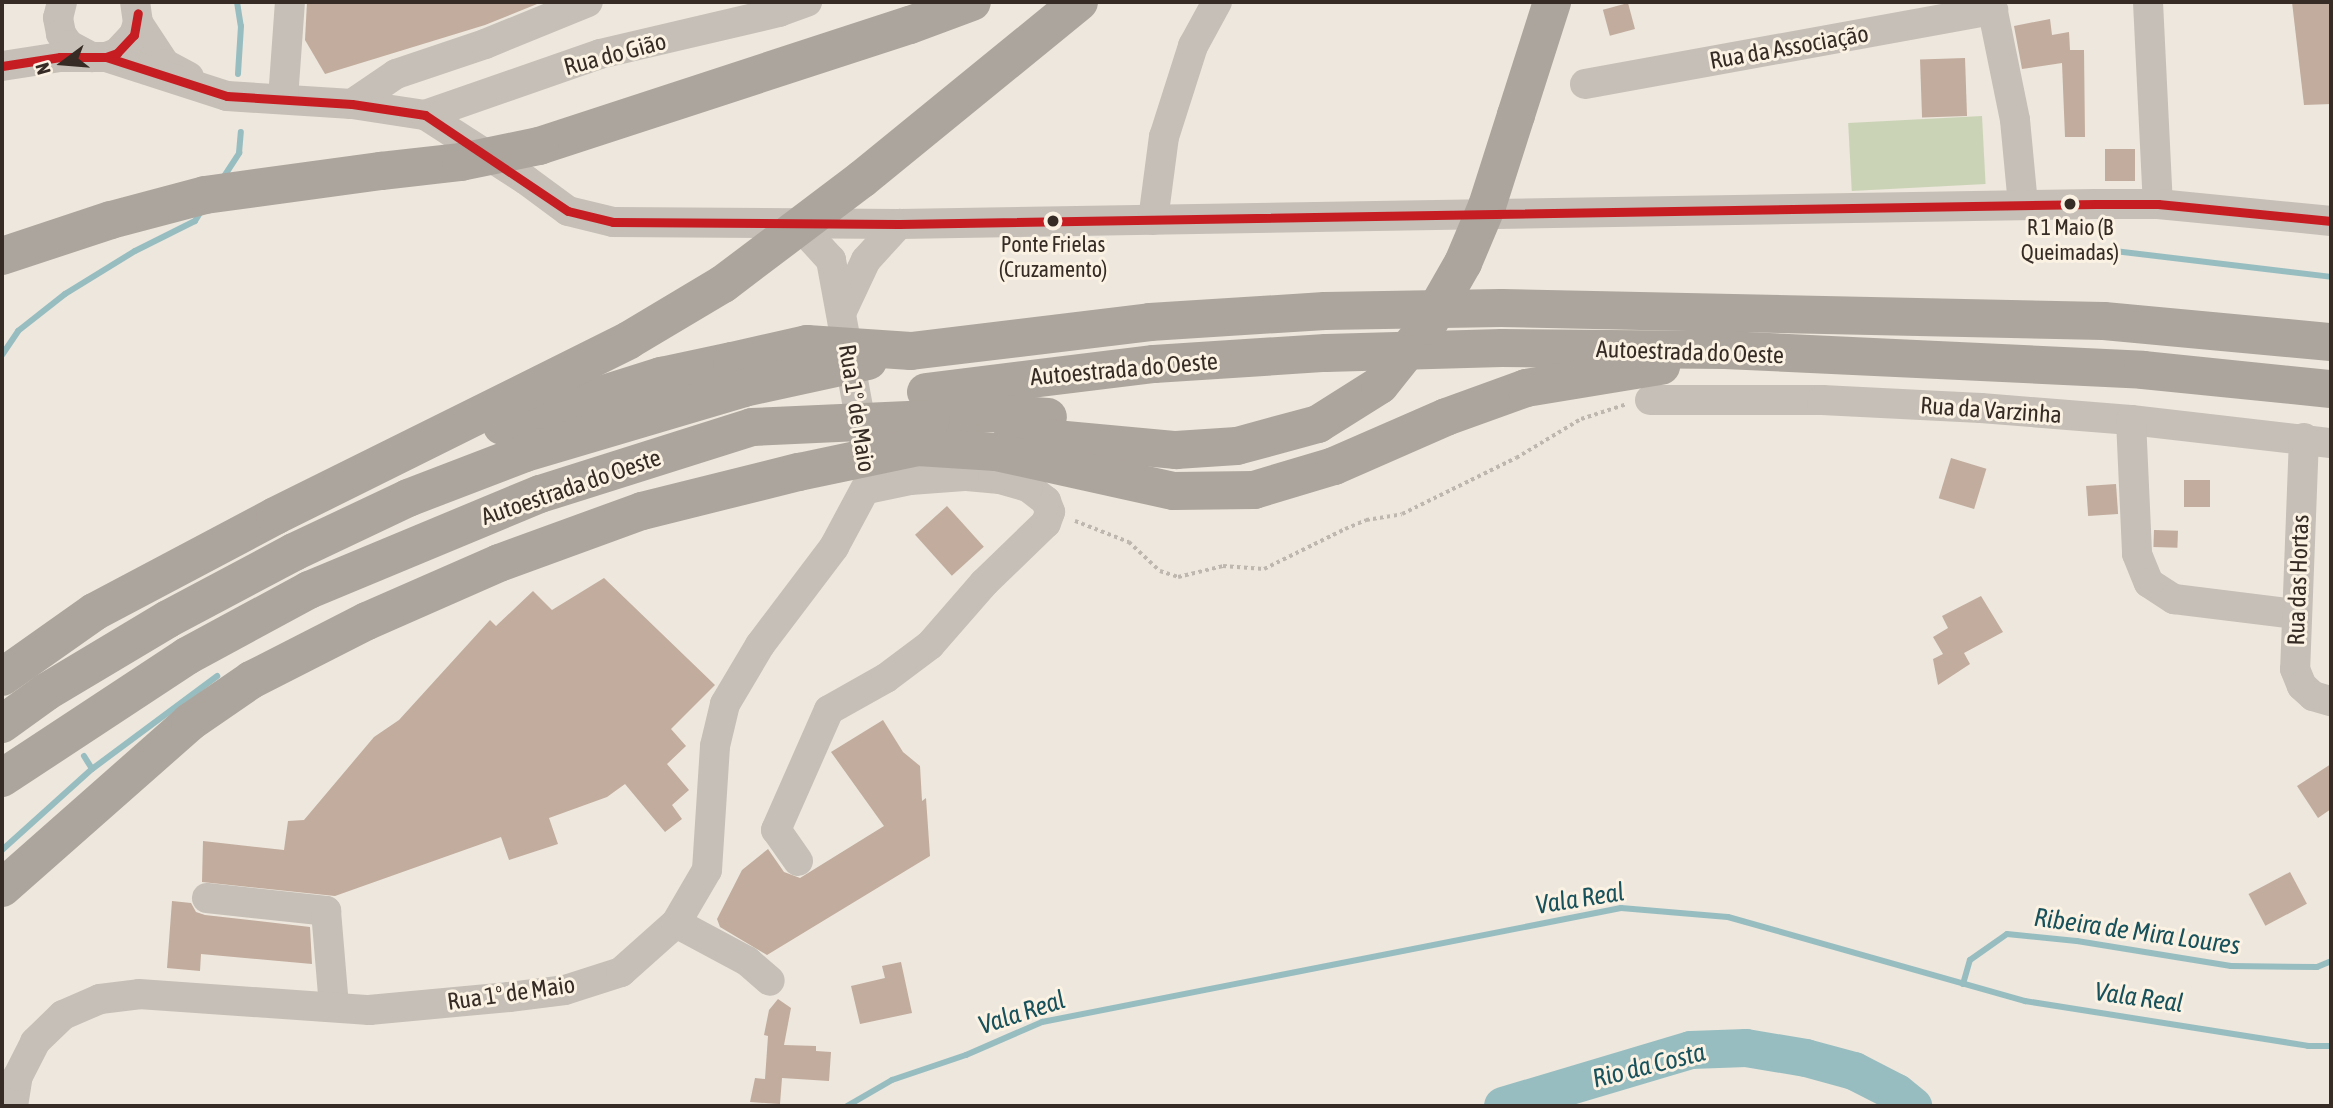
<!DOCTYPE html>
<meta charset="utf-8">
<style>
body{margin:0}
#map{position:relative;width:2333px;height:1108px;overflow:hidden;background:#ede7dd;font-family:"Asap Condensed",sans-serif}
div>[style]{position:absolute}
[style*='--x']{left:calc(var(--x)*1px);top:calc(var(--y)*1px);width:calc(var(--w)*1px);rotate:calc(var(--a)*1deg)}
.green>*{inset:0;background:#cbd3b6;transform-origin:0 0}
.stream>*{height:6px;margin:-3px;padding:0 3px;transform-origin:3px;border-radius:3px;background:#98bdc0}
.river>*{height:38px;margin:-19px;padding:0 19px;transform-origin:19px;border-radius:19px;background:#98bdc0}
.building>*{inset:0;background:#c2ac9d;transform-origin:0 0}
.path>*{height:3.5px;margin-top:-1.75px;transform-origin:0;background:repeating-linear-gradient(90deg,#beb7af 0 3.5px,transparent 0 7px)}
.minor>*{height:30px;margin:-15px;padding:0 15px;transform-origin:15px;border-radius:15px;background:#c5bfb7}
.highway>*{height:38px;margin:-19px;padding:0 19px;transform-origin:19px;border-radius:19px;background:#aca59d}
.highway-bridge>*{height:38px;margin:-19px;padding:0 19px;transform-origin:19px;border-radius:19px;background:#aca59d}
.bus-1>*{height:9px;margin:-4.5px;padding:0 4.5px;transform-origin:4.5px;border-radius:4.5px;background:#c61d23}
.dots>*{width:19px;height:19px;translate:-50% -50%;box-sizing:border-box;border:4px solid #fbf2e3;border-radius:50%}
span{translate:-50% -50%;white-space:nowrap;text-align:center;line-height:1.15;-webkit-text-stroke:6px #fbf2e3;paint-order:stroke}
.bus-label{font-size:22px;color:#362c25}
.street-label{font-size:24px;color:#362c25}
.water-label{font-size:26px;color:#17515b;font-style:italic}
.frame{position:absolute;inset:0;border:4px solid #362c25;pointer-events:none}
.north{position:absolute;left:28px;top:28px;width:70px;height:70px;-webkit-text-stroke:5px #fbf2e3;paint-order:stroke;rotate:254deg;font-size:19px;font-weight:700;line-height:28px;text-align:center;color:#362c25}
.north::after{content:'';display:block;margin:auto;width:24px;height:32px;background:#362c25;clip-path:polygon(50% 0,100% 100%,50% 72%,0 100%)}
</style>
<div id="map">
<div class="green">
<div style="left:1982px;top:116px;width:68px;height:134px;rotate:87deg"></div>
</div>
<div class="stream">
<div style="--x:237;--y:2;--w:24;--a:81"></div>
<div style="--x:241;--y:26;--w:48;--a:93.6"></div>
<div style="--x:223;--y:178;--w:30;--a:-57"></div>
<div style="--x:239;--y:153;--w:21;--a:-85"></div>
<div style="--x:2106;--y:250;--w:227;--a:6.8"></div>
<div style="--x:2;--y:355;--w:29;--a:-56"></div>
<div style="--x:18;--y:331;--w:60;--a:-38.2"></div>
<div style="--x:65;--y:294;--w:82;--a:-31.6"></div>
<div style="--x:135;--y:251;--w:67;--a:-26.6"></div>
<div style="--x:195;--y:221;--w:13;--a:-58"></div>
<div style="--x:84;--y:756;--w:15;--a:58"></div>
<div style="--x:2;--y:850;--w:121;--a:-42"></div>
<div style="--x:92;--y:769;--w:156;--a:-36.6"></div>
<div style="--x:1963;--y:984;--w:25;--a:-74"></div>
<div style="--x:1970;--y:960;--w:45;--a:-35.1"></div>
<div style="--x:2007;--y:934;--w:70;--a:5.7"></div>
<div style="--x:2077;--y:941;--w:156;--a:9.2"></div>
<div style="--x:2231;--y:966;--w:86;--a:0.7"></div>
<div style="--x:2317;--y:967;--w:15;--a:-23"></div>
<div style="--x:847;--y:1106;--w:52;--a:-30"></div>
<div style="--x:892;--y:1080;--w:78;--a:-18.7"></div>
<div style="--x:966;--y:1055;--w:83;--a:-23.5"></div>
<div style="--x:1042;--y:1022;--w:590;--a:-11.14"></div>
<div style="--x:1621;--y:908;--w:107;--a:4.8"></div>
<div style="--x:1728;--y:917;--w:309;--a:15.8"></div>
<div style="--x:2025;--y:1001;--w:287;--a:9"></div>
<div style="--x:2308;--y:1046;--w:23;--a:0"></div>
</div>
<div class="river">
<div style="--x:1503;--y:1106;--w:196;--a:-16.6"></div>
<div style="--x:1691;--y:1050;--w:55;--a:-2.1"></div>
<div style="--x:1746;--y:1048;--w:61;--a:9.5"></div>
<div style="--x:1806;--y:1058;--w:50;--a:15.2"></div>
<div style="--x:1854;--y:1071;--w:48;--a:27.1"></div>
<div style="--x:1897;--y:1093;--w:21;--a:39"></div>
</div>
<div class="building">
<div style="clip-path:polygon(307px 2px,542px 2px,485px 25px,325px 74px,305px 40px)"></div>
<div style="clip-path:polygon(2292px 2px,2331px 2px,2331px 104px,2304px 105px)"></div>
<div style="left:1628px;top:3px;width:27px;height:26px;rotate:75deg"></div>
<div style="clip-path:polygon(2050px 19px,2052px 35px,2069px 32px,2070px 50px,2084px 50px,2085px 137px,2065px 137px,2062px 63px,2022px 69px,2014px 26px)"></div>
<div style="left:1965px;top:58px;width:58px;height:45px;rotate:88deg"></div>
<div style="left:2105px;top:149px;width:30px;height:32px"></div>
<div style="left:1951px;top:458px;width:37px;height:42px;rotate:17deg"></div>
<div style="left:2184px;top:480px;width:26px;height:27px"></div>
<div style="left:2116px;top:484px;width:30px;height:30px;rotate:86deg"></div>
<div style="left:947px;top:506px;width:55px;height:43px;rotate:48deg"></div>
<div style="left:2154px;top:530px;width:24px;height:17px;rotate:2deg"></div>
<div style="clip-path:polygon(604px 578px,715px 685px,671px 729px,686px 746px,667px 764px,689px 790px,672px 805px,682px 819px,665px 832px,625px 784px,607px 797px,549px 818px,558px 844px,509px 860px,501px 837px,335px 896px,202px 882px,203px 841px,284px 850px,288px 821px,304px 820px,374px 737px,399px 720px,490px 620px,496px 626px,533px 591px,552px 610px)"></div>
<div style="clip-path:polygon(1981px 596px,2003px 632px,1964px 653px,1970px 664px,1938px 685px,1933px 659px,1943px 654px,1933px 637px,1948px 628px,1942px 616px)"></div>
<div style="clip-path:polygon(883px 720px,903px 752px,920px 766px,922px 801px,926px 798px,930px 856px,767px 955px,720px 927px,717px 919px,742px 870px,768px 849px,784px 872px,800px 878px,884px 826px,831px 752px)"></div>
<div style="clip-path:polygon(2331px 764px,2331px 809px,2318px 818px,2297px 786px)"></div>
<div style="left:2290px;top:872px;width:36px;height:47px;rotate:62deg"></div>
<div style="clip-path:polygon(172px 901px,191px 903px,196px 912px,205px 915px,310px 927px,312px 964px,201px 954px,200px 971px,167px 968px)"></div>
<div style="clip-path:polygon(901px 962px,912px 1013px,860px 1024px,851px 986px,885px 978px,882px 966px)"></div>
<div style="clip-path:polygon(778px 999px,791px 1008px,784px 1045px,816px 1046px,816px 1051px,831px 1052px,829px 1081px,782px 1078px,780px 1104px,750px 1102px,755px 1078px,765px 1079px,768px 1036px,764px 1035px,769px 1010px)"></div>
</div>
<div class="path">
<div style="--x:1075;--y:521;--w:58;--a:21.3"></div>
<div style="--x:1129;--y:542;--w:42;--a:43.1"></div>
<div style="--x:1160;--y:571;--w:19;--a:18"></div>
<div style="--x:1178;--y:577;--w:46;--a:-13.7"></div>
<div style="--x:1223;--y:566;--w:41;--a:4.2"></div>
<div style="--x:1264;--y:569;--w:90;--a:-26.3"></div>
<div style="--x:1345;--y:529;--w:23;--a:-23"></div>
<div style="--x:1366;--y:520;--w:36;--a:-9"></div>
<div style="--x:1402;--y:514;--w:127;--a:-26.2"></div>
<div style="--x:1516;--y:458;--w:76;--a:-31"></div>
<div style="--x:1581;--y:419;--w:48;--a:-18.1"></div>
</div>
<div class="minor">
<div style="--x:62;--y:2;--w:16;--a:104"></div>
<div style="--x:58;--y:18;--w:16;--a:79"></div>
<div style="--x:61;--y:34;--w:14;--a:54"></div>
<div style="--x:69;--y:45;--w:26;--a:28"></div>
<div style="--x:1991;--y:2;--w:120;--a:78.5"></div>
<div style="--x:2015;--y:120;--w:85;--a:84.6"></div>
<div style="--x:2148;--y:2;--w:202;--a:87.2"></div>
<div style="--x:138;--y:23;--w:49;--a:56.6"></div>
<div style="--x:165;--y:64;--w:27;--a:28"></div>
<div style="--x:106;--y:57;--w:127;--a:17.9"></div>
<div style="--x:227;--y:96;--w:125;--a:3.7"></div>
<div style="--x:352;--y:104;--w:74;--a:8.6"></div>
<div style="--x:425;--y:115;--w:120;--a:32.8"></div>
<div style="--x:526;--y:180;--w:52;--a:36.4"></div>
<div style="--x:568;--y:211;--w:46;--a:13.7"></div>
<div style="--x:613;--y:222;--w:286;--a:0.4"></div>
<div style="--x:899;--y:224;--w:1197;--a:-0.96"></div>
<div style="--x:2096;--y:204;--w:62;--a:0"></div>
<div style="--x:2158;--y:204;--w:174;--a:5.6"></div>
<div style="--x:2;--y:66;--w:59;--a:-8.8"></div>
<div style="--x:60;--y:57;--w:46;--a:0"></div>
<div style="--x:106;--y:57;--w:12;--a:-20"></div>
<div style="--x:117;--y:53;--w:25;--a:-47"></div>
<div style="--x:134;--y:35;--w:13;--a:-72"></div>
<div style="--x:138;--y:23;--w:21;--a:-98"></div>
<div style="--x:1585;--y:84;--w:415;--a:-10.3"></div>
<div style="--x:283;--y:99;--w:97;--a:-85.9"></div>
<div style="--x:352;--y:104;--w:53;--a:-34.3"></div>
<div style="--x:396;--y:74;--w:94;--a:-18.6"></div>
<div style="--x:485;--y:44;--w:111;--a:-22.2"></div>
<div style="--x:425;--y:115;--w:185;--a:-19.2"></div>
<div style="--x:600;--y:54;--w:184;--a:-13.2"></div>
<div style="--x:779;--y:12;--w:30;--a:-20"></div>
<div style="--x:1153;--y:220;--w:84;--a:-82.5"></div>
<div style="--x:1164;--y:137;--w:96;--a:-72.3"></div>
<div style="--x:1193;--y:46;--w:50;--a:-61.4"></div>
<div style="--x:842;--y:311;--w:56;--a:-64.8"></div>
<div style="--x:866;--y:260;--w:49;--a:-47.5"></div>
<div style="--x:1650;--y:400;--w:172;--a:0"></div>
<div style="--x:1822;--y:400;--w:159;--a:2.9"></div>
<div style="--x:1981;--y:408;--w:150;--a:4.6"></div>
<div style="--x:2131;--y:420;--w:201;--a:6.6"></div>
<div style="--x:2131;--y:420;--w:134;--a:87.4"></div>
<div style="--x:2137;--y:554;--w:31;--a:68"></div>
<div style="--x:2149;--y:583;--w:30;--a:33"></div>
<div style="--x:2174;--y:599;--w:122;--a:7.1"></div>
<div style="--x:2304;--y:438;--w:231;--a:92.2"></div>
<div style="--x:2295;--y:669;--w:18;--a:68"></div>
<div style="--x:2302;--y:686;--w:15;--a:42"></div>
<div style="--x:2313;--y:696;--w:19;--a:16"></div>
<div style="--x:798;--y:861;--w:38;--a:-125"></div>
<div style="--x:776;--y:830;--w:131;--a:-66.2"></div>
<div style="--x:829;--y:710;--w:65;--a:-29.3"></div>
<div style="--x:886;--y:678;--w:55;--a:-36.9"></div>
<div style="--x:930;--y:645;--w:82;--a:-48.9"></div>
<div style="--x:984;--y:583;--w:86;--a:-44.1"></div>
<div style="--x:1046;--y:523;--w:12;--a:-70"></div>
<div style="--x:1050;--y:512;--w:12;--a:-110"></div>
<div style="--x:1046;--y:501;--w:23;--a:-142"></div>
<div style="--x:1028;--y:487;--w:29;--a:-164"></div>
<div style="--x:1000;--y:479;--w:36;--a:-175"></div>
<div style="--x:964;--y:476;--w:54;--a:175.8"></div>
<div style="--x:910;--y:480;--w:44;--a:168.2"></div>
<div style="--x:207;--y:898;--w:120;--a:6.2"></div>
<div style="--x:326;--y:911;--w:96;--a:85.2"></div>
<div style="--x:676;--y:923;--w:81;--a:28.2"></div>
<div style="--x:747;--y:961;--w:30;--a:41"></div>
<div style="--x:13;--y:1106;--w:30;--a:-81"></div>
<div style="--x:18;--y:1076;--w:38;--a:-63"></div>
<div style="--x:35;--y:1042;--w:39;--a:-44"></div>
<div style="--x:63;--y:1015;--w:40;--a:-23.4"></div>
<div style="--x:100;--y:999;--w:39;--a:-7"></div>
<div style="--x:139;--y:994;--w:231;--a:4"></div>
<div style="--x:369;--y:1010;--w:141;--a:-5.3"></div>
<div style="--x:509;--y:997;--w:56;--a:-7.1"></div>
<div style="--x:565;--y:990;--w:59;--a:-17.8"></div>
<div style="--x:621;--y:972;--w:74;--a:-41.7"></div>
<div style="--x:676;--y:923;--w:61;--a:-59.7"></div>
<div style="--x:707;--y:870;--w:124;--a:-86.3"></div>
<div style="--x:715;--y:746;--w:43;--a:-76.6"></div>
<div style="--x:725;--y:704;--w:69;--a:-59.3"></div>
<div style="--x:760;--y:645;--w:123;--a:-52.9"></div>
<div style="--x:834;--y:547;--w:78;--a:-61.8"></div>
<div style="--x:871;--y:478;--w:222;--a:-100.4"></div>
<div style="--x:831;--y:260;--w:49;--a:-132.5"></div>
</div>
<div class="highway">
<div style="--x:1516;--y:115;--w:119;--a:-72.3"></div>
<div style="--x:539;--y:146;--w:390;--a:-18.1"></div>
<div style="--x:910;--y:25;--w:66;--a:-20.4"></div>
<div style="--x:862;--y:179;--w:280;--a:-39.2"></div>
<div style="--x:2;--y:256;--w:115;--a:-18.3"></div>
<div style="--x:111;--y:220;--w:97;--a:-14.9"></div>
<div style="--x:205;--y:195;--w:178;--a:-7.8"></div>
<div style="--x:911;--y:351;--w:241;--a:-6.9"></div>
<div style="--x:1150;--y:322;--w:175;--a:-3.6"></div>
<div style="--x:1325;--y:311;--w:176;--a:-1"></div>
<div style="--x:1501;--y:308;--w:603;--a:1.24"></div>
<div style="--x:2104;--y:321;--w:228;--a:5.3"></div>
<div style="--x:926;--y:392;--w:230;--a:-7"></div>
<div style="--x:1154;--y:364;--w:172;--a:-3.7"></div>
<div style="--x:1326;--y:353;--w:176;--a:-1.6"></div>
<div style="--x:1502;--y:348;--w:223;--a:0.5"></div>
<div style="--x:1725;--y:350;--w:418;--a:2.7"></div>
<div style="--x:2143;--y:370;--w:189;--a:5.8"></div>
<div style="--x:931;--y:419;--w:60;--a:-5.7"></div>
<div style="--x:991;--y:413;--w:57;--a:4"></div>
<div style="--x:502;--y:426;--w:167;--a:-17.5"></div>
<div style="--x:661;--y:376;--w:73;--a:-11.9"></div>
<div style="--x:1013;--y:435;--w:164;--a:5.3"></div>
<div style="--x:1176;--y:450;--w:61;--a:-3.8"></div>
<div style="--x:1237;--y:446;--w:84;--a:-15.2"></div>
<div style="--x:918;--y:447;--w:78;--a:3.7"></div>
<div style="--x:996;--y:452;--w:182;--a:12.4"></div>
<div style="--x:1174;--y:491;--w:80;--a:-0.7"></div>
<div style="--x:1254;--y:490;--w:84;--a:-16.7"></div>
<div style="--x:1334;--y:466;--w:122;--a:-23.6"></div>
<div style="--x:1446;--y:417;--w:85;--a:-19.9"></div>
<div style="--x:1526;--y:388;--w:137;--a:-9.3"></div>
<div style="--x:2;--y:677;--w:113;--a:-35.2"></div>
<div style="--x:94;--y:612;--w:205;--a:-27.9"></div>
<div style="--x:275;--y:516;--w:395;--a:-26.4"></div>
<div style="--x:629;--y:340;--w:109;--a:-30.8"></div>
<div style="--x:2;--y:724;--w:54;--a:-36"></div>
<div style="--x:46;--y:692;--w:142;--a:-30.9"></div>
<div style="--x:168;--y:619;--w:143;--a:-28"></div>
<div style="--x:294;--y:552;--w:126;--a:-25.3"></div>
<div style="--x:408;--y:498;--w:125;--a:-21"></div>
<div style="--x:525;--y:453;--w:228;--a:-16.5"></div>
<div style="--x:2;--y:778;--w:222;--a:-33.4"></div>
<div style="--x:187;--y:656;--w:139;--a:-28.4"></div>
<div style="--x:309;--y:590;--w:250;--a:-22.6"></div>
<div style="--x:540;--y:494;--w:222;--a:-17.5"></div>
<div style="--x:2;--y:888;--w:251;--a:-41.4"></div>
<div style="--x:190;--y:722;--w:74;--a:-34.5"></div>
<div style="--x:251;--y:680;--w:130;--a:-27"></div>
<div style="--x:367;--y:621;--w:144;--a:-23.7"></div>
<div style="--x:499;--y:563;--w:152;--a:-20"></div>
<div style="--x:642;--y:511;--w:162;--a:-14"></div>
</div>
<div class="highway-bridge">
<div style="--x:381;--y:171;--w:81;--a:-6.4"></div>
<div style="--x:461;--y:162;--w:80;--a:-11.6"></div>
<div style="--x:723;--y:284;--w:174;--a:-37.1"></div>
<div style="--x:732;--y:361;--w:77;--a:-12.8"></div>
<div style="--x:807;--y:344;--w:104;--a:3.9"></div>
<div style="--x:744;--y:388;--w:127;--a:-12.3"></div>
<div style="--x:1318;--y:424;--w:73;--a:-32.2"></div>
<div style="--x:1380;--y:385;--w:75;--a:-51.5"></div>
<div style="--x:1427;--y:326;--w:73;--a:-60.3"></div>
<div style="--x:1463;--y:263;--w:62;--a:-67.2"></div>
<div style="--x:1487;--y:206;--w:96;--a:-72.3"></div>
<div style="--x:752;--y:427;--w:179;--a:-2.6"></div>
<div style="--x:799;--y:472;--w:122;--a:-11.9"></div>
</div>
<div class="bus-1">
<div style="--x:106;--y:57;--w:127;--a:17.9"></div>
<div style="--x:227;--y:96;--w:125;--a:3.7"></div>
<div style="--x:352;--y:104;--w:74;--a:8.6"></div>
<div style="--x:425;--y:115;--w:172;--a:33.9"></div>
<div style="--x:568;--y:211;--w:46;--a:13.7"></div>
<div style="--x:613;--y:222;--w:286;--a:0.4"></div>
<div style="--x:899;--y:224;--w:1197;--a:-0.96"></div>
<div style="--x:2096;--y:204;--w:62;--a:0"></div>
<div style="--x:2158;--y:204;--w:174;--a:5.6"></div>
<div style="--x:2;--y:66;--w:59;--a:-8.8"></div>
<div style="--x:60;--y:57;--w:46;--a:0"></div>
<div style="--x:106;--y:57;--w:12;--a:-20"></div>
<div style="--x:117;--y:53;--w:25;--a:-47"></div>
<div style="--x:134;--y:35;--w:22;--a:-80"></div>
</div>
<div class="dots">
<div style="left:2070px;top:204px;background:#362c25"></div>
<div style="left:1053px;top:221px;background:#362c25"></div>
</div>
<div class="bus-label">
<span style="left:2070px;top:240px">R 1 Maio (B<br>Queimadas)</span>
<span style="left:1053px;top:257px">Ponte Frielas<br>(Cruzamento)</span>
</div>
<div class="street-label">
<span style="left:1789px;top:47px;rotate:-10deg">Rua da Associação</span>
<span style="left:615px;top:54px;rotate:-15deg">Rua do Gião</span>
<span style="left:1690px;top:352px;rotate:2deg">Autoestrada do Oeste</span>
<span style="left:1124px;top:369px;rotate:-5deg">Autoestrada do Oeste</span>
<span style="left:857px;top:408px;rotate:81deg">Rua 1º de Maio</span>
<span style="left:1991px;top:410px;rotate:4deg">Rua da Varzinha</span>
<span style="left:571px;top:487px;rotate:-19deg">Autoestrada do Oeste</span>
<span style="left:2298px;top:580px;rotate:-88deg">Rua das Hortas</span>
<span style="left:511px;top:993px;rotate:-8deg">Rua 1º de Maio</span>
</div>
<div class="water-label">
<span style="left:1580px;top:899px;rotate:-9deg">Vala Real</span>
<span style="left:2137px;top:932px;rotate:8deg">Ribeira de Mira Loures</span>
<span style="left:2139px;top:998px;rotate:8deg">Vala Real</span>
<span style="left:1022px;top:1013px;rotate:-18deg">Vala Real</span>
<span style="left:1649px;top:1066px;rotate:-14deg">Rio da Costa</span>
</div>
<div class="frame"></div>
<div class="north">N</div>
</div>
